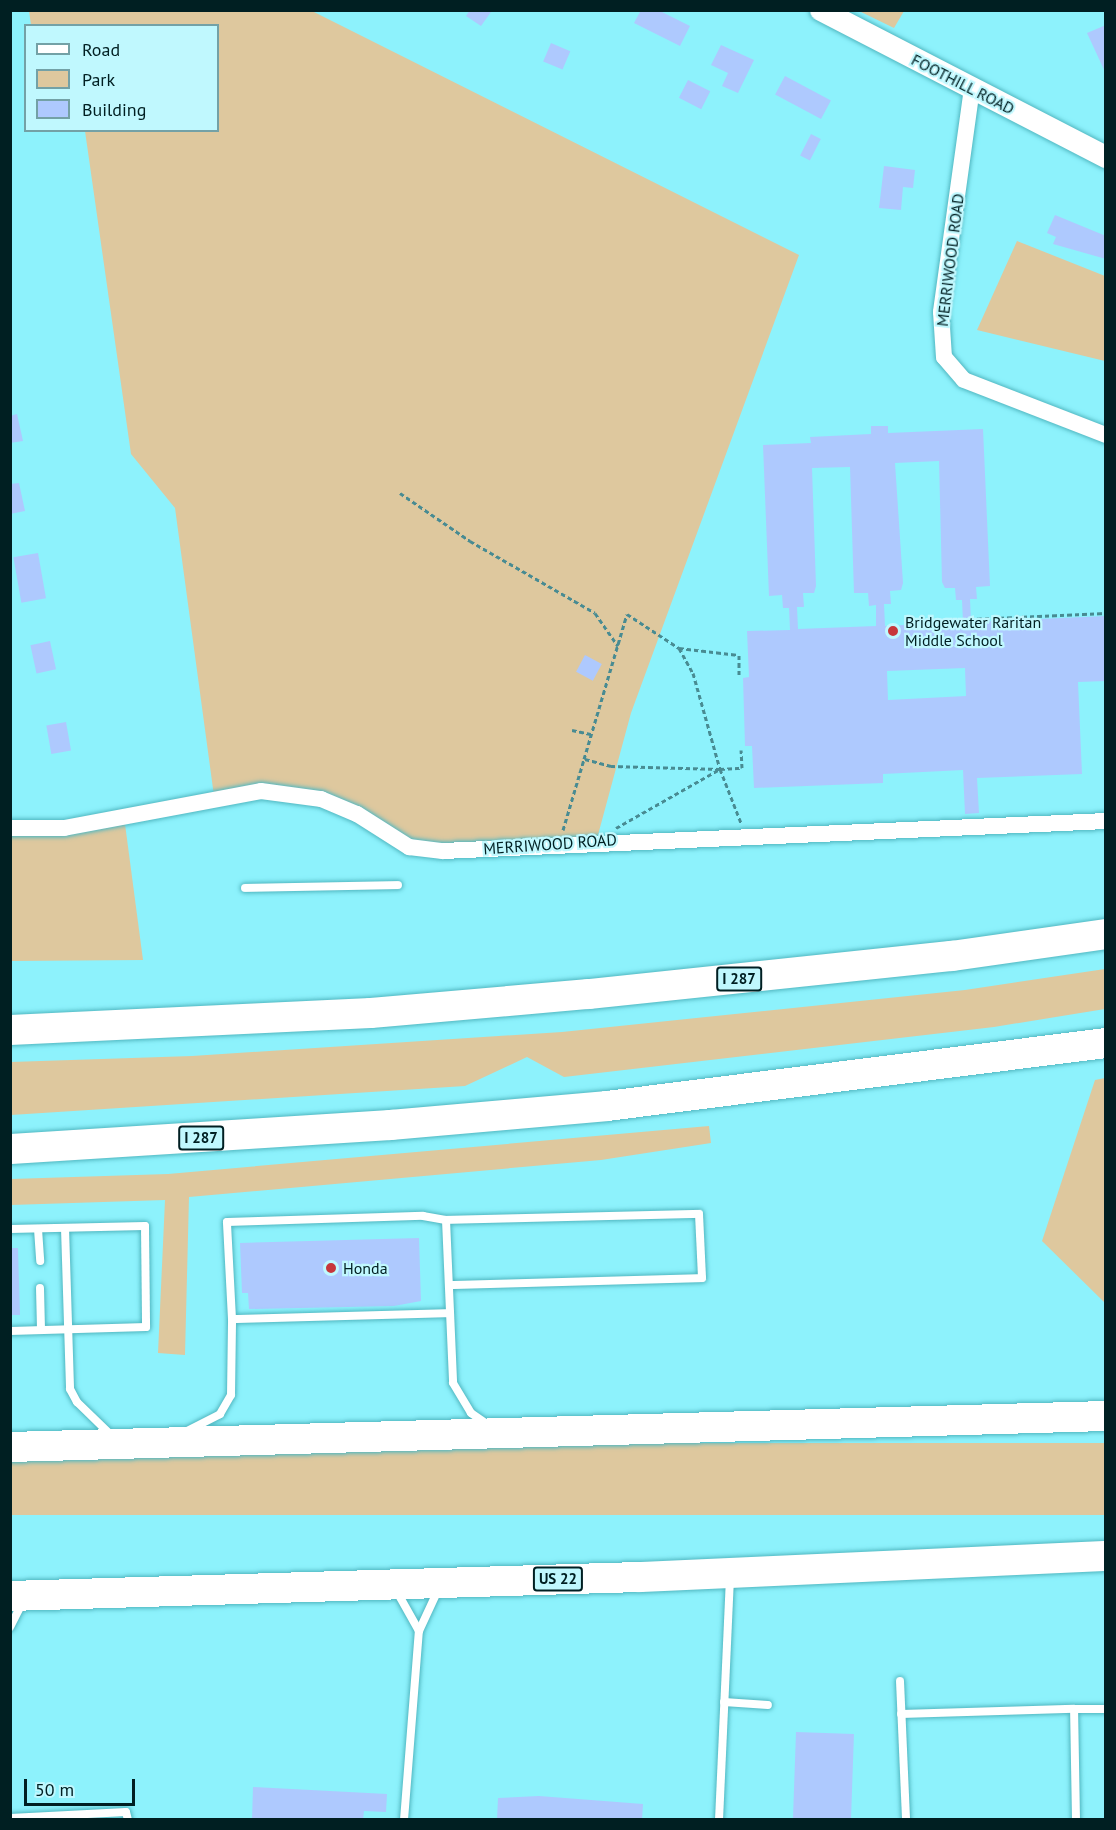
<!DOCTYPE html>
<style>
body{margin:0}
#map{position:relative;width:1116px;height:1830px;overflow:hidden;background:#8df2fc;font-family:"PT Sans",sans-serif}
div>[style]{position:absolute}
[style*='--x']{left:calc(var(--x)*1px);top:calc(var(--y)*1px);width:calc(var(--w)*1px);rotate:calc(var(--a)*1deg)}
.green>*{inset:0;background:#dec89e;transform-origin:0 0}
.building>*{inset:0;background:#aec9fe;transform-origin:0 0}
.path>*{height:3px;margin-top:-1.5px;transform-origin:0;background:repeating-linear-gradient(90deg,#488b92 0 4.5px,transparent 0 7.5px)}
.roads{filter:drop-shadow(0 0 2px #51b7c1) drop-shadow(0 0 2px #51b7c1)}
.lane>*{height:8px;margin:-4px;padding:0 4px;transform-origin:4px;border-radius:4px;background:#fff}
.street>*{height:16px;margin:-8px;padding:0 8px;transform-origin:8px;border-radius:8px;background:#fff}
.secondary>*{height:22px;margin:-11px;padding:0 11px;transform-origin:11px;border-radius:11px;background:#fff}
.highway>*{height:30px;margin:-15px;padding:0 15px;transform-origin:15px;border-radius:15px;background:#fff}
.dots>*{width:16px;height:16px;translate:-50% -50%;box-sizing:border-box;border:3px solid #c0f8fe;border-radius:50%}
span{translate:-50% -50%;white-space:nowrap;text-align:center;line-height:1.15;-webkit-text-stroke:4.5px #c0f8fe;paint-order:stroke}
.shield-label span{padding:2px 4px;background:#c0f8fe;border:2px solid;border-radius:4px;-webkit-text-stroke-width:0}
.shield-label{font-size:15px;color:#001f22;font-weight:700}
.street-label{font-size:16px;color:#001f22}
.poi-label{font-size:16px;color:#001f22}
.left{translate:0 -50%;text-align:left}
.frame{position:absolute;inset:0;border:12px solid #001f22;pointer-events:none}
.legend{position:absolute;left:24px;top:24px;width:195px;height:108px;box-sizing:border-box;background:#c0f8fe;border:2px solid #73a1a6;margin:0;padding:8px 10px;list-style:none;font-size:18px;color:#001f22}
.legend li{display:flex;align-items:center;gap:12px;height:30px}
.legend b{width:30px;border:2px solid #73a1a6}
.scale{position:absolute;left:24px;top:1779px;width:111px;height:27px;box-sizing:border-box;border:3px solid #001f22;border-top:0;padding-left:8px;font-size:18px;line-height:21px;white-space:nowrap;color:#001f22;-webkit-text-stroke:4px #c0f8fe;paint-order:stroke}
</style>
<div id="map">
<div class="green">
<div style="clip-path:polygon(29px 11px,312px 11px,799px 255px,631px 713px,595px 846px,421px 851px,300px 793px,214px 796px,175px 508px,131px 454px,85px 131px,218px 130px,218px 26px,31px 25px)"></div>
<div style="clip-path:polygon(859px 11px,904px 11px,894px 28px)"></div>
<div style="clip-path:polygon(1017px 241px,1105px 276px,1105px 361px,977px 330px)"></div>
<div style="clip-path:polygon(125px 824px,143px 960px,11px 961px,11px 833px)"></div>
<div style="clip-path:polygon(1105px 969px,1105px 1009px,994px 1027px,564px 1077px,527px 1057px,465px 1086px,11px 1115px,11px 1062px,192px 1056px,562px 1032px,965px 990px)"></div>
<div style="clip-path:polygon(1105px 1078px,1106px 1078px,1105px 1303px,1042px 1241px,1095px 1080px)"></div>
<div style="clip-path:polygon(709px 1126px,711px 1143px,601px 1160px,189px 1197px,185px 1355px,158px 1353px,165px 1200px,11px 1205px,11px 1179px,168px 1174px)"></div>
<div style="left:1105px;top:1443px;width:72px;height:1095px;rotate:90deg"></div>
</div>
<div class="building">
<div style="clip-path:polygon(470px 10px,489px 10px,491px 12px,481px 26px,466px 16px)"></div>
<div style="clip-path:polygon(641px 10px,658px 10px,690px 26px,680px 46px,634px 23px)"></div>
<div style="clip-path:polygon(1106px 25px,1106px 74px,1087px 33px)"></div>
<div style="left:551px;top:43px;width:21px;height:20px;rotate:23deg"></div>
<div style="clip-path:polygon(721px 45px,754px 60px,738px 93px,722px 86px,728px 73px,711px 65px)"></div>
<div style="left:785px;top:76px;width:52px;height:21px;rotate:28deg"></div>
<div style="left:688px;top:80px;width:25px;height:20px;rotate:27deg"></div>
<div style="left:811px;top:134px;width:11px;height:24px;rotate:27deg"></div>
<div style="clip-path:polygon(884px 166px,915px 170px,913px 188px,903px 187px,901px 210px,879px 208px)"></div>
<div style="clip-path:polygon(1055px 215px,1106px 236px,1106px 259px,1053px 244px,1056px 237px,1047px 233px)"></div>
<div style="clip-path:polygon(17px 414px,23px 441px,10px 443px,10px 416px)"></div>
<div style="clip-path:polygon(evenodd,871px 426px,888px 426px,888px 433px,983px 429px,990px 586px,976px 587px,977px 599px,970px 599px,971px 622px,1106px 616px,1106px 681px,1078px 682px,1082px 774px,977px 778px,979px 813px,965px 814px,963px 770px,883px 774px,883px 783px,754px 788px,752px 746px,745px 746px,743px 678px,749px 677px,747px 631px,790px 630px,789px 608px,783px 608px,782px 595px,769px 596px,763px 445px,811px 443px,810px 437px,871px 434px,871px 426px,939px 461px,942px 582px,945px 588px,955px 588px,956px 600px,962px 600px,963px 622px,885px 626px,884px 604px,891px 604px,890px 591px,901px 590px,903px 583px,895px 463px,939px 461px,871px 426px,850px 467px,854px 593px,868px 593px,869px 606px,876px 605px,876px 626px,798px 629px,797px 607px,804px 607px,803px 593px,814px 593px,816px 586px,812px 468px,850px 467px,871px 426px,965px 668px,966px 696px,888px 700px,887px 671px,965px 668px)"></div>
<div style="clip-path:polygon(19px 483px,25px 511px,10px 514px,10px 484px)"></div>
<div style="left:38px;top:553px;width:46px;height:25px;rotate:80deg"></div>
<div style="left:50px;top:641px;width:29px;height:20px;rotate:78deg"></div>
<div style="left:585px;top:655px;width:19px;height:19px;rotate:28deg"></div>
<div style="left:66px;top:722px;width:29px;height:20px;rotate:80deg"></div>
<div style="clip-path:polygon(419px 1238px,421px 1301px,394px 1306px,249px 1309px,248px 1293px,242px 1293px,240px 1243px)"></div>
<div style="clip-path:polygon(10px 1248px,18px 1248px,20px 1315px,10px 1315px)"></div>
<div style="left:796px;top:1732px;width:58px;height:88px;rotate:2deg"></div>
<div style="clip-path:polygon(253px 1787px,387px 1794px,386px 1812px,364px 1811px,363px 1820px,252px 1820px)"></div>
<div style="clip-path:polygon(539px 1796px,643px 1804px,642px 1820px,497px 1820px,498px 1798px)"></div>
</div>
<div class="path">
<div style="--x:400;--y:493;--w:85;--a:34.4"></div>
<div style="--x:470;--y:541;--w:144;--a:29.9"></div>
<div style="--x:595;--y:613;--w:40;--a:55.1"></div>
<div style="--x:970;--y:619;--w:136;--a:-2.5"></div>
<div style="--x:679;--y:648;--w:60;--a:6.7"></div>
<div style="--x:739;--y:655;--w:20;--a:90"></div>
<div style="--x:572;--y:730;--w:19;--a:12"></div>
<div style="--x:720;--y:769;--w:58;--a:68.7"></div>
<div style="--x:616;--y:828;--w:120;--a:-29.6"></div>
<div style="--x:720;--y:769;--w:22;--a:-3"></div>
<div style="--x:742;--y:768;--w:18;--a:-93"></div>
<div style="--x:563;--y:830;--w:74;--a:-73.5"></div>
<div style="--x:584;--y:759;--w:151;--a:-73.5"></div>
<div style="--x:627;--y:614;--w:62;--a:33.2"></div>
<div style="--x:679;--y:648;--w:29;--a:61"></div>
<div style="--x:693;--y:673;--w:100;--a:74.3"></div>
<div style="--x:720;--y:769;--w:109;--a:-178.4"></div>
<div style="--x:611;--y:766;--w:28;--a:-165"></div>
</div>
<div class="roads">
<div class="lane">
<div style="--x:245;--y:888;--w:153;--a:-1.1"></div>
<div style="--x:446;--y:1220;--w:253;--a:-1.4"></div>
<div style="--x:699;--y:1214;--w:64;--a:87.3"></div>
<div style="--x:702;--y:1278;--w:253;--a:178.4"></div>
<div style="--x:65;--y:1228;--w:161;--a:88.2"></div>
<div style="--x:70;--y:1389;--w:15;--a:62"></div>
<div style="--x:77;--y:1402;--w:49;--a:44.2"></div>
<div style="--x:10;--y:1229;--w:135;--a:-1.3"></div>
<div style="--x:145;--y:1226;--w:101;--a:89.4"></div>
<div style="--x:146;--y:1327;--w:136;--a:178.3"></div>
<div style="--x:38;--y:1229;--w:32;--a:86"></div>
<div style="--x:40;--y:1288;--w:42;--a:88.6"></div>
<div style="--x:450;--y:1313;--w:218;--a:178.4"></div>
<div style="--x:232;--y:1319;--w:97;--a:-93"></div>
<div style="--x:227;--y:1222;--w:196;--a:-1.8"></div>
<div style="--x:423;--y:1216;--w:23;--a:10"></div>
<div style="--x:446;--y:1220;--w:163;--a:87.5"></div>
<div style="--x:453;--y:1383;--w:35;--a:59"></div>
<div style="--x:471;--y:1413;--w:19;--a:35"></div>
<div style="--x:187;--y:1431;--w:37;--a:-27"></div>
<div style="--x:220;--y:1414;--w:22;--a:-60"></div>
<div style="--x:231;--y:1395;--w:76;--a:-89.2"></div>
<div style="--x:396;--y:1590;--w:47;--a:60.7"></div>
<div style="--x:10;--y:1627;--w:27;--a:-63"></div>
<div style="--x:900;--y:1681;--w:139;--a:87.5"></div>
<div style="--x:724;--y:1702;--w:44;--a:3.9"></div>
<div style="--x:901;--y:1714;--w:173;--a:-1.7"></div>
<div style="--x:10;--y:1818;--w:116;--a:-3"></div>
<div style="--x:126;--y:1812;--w:8;--a:76"></div>
<div style="--x:404;--y:1820;--w:190;--a:-85.5"></div>
<div style="--x:419;--y:1631;--w:47;--a:-65.1"></div>
<div style="--x:719;--y:1820;--w:242;--a:-87.4"></div>
<div style="--x:1076;--y:1820;--w:111;--a:-91"></div>
<div style="--x:1074;--y:1709;--w:32;--a:0"></div>
</div>
<div class="street">
<div style="--x:972;--y:88;--w:226;--a:97.9"></div>
<div style="--x:941;--y:312;--w:45;--a:86.2"></div>
<div style="--x:944;--y:357;--w:30;--a:49"></div>
<div style="--x:964;--y:380;--w:152;--a:21.2"></div>
<div style="--x:10;--y:828;--w:54;--a:0"></div>
<div style="--x:64;--y:828;--w:200;--a:-10.6"></div>
<div style="--x:261;--y:791;--w:61;--a:7.6"></div>
<div style="--x:321;--y:799;--w:39;--a:23"></div>
<div style="--x:357;--y:814;--w:62;--a:32.4"></div>
<div style="--x:409;--y:847;--w:34;--a:7"></div>
<div style="--x:443;--y:851;--w:664;--a:-2.59"></div>
</div>
<div class="secondary">
<div style="--x:821;--y:10;--w:321;--a:27.3"></div>
</div>
<div class="highway">
<div style="--x:10;--y:1030;--w:361;--a:-2.7"></div>
<div style="--x:371;--y:1013;--w:219;--a:-5"></div>
<div style="--x:589;--y:994;--w:365;--a:-6"></div>
<div style="--x:952;--y:956;--w:156;--a:-8.1"></div>
<div style="--x:10;--y:1149;--w:382;--a:-3.6"></div>
<div style="--x:391;--y:1125;--w:217;--a:-5"></div>
<div style="--x:607;--y:1106;--w:503;--a:-7.2"></div>
<div style="--x:10;--y:1447;--w:1096;--a:-1.62"></div>
<div style="--x:10;--y:1596;--w:630;--a:-1.73"></div>
<div style="--x:640;--y:1577;--w:466;--a:-2.6"></div>
</div>
</div>
<div class="dots">
<div style="left:893px;top:631px;background:#c7373b"></div>
<div style="left:331px;top:1268px;background:#c7373b"></div>
</div>
<div class="shield-label">
<span style="left:739px;top:979px">I 287</span>
<span style="left:201px;top:1138px">I 287</span>
<span style="left:558px;top:1579px">US 22</span>
</div>
<div class="street-label">
<span style="left:963px;top:84px;rotate:27deg">FOOTHILL ROAD</span>
<span style="left:950px;top:260px;rotate:-83deg">MERRIWOOD ROAD</span>
<span style="left:550px;top:844px;rotate:-4deg">MERRIWOOD ROAD</span>
</div>
<div class="poi-label">
<span class="left" style="left:905px;top:631px">Bridgewater Raritan<br>Middle School</span>
<span class="left" style="left:343px;top:1268px">Honda</span>
</div>
<div class="frame"></div>
<ul class="legend">
<li><b style="height:8px;background:#fff"></b>Road</li>
<li><b style="height:16px;background:#dec89e"></b>Park</li>
<li><b style="height:16px;background:#aec9fe"></b>Building</li>
</ul>
<div class="scale">50 m</div>
</div>
